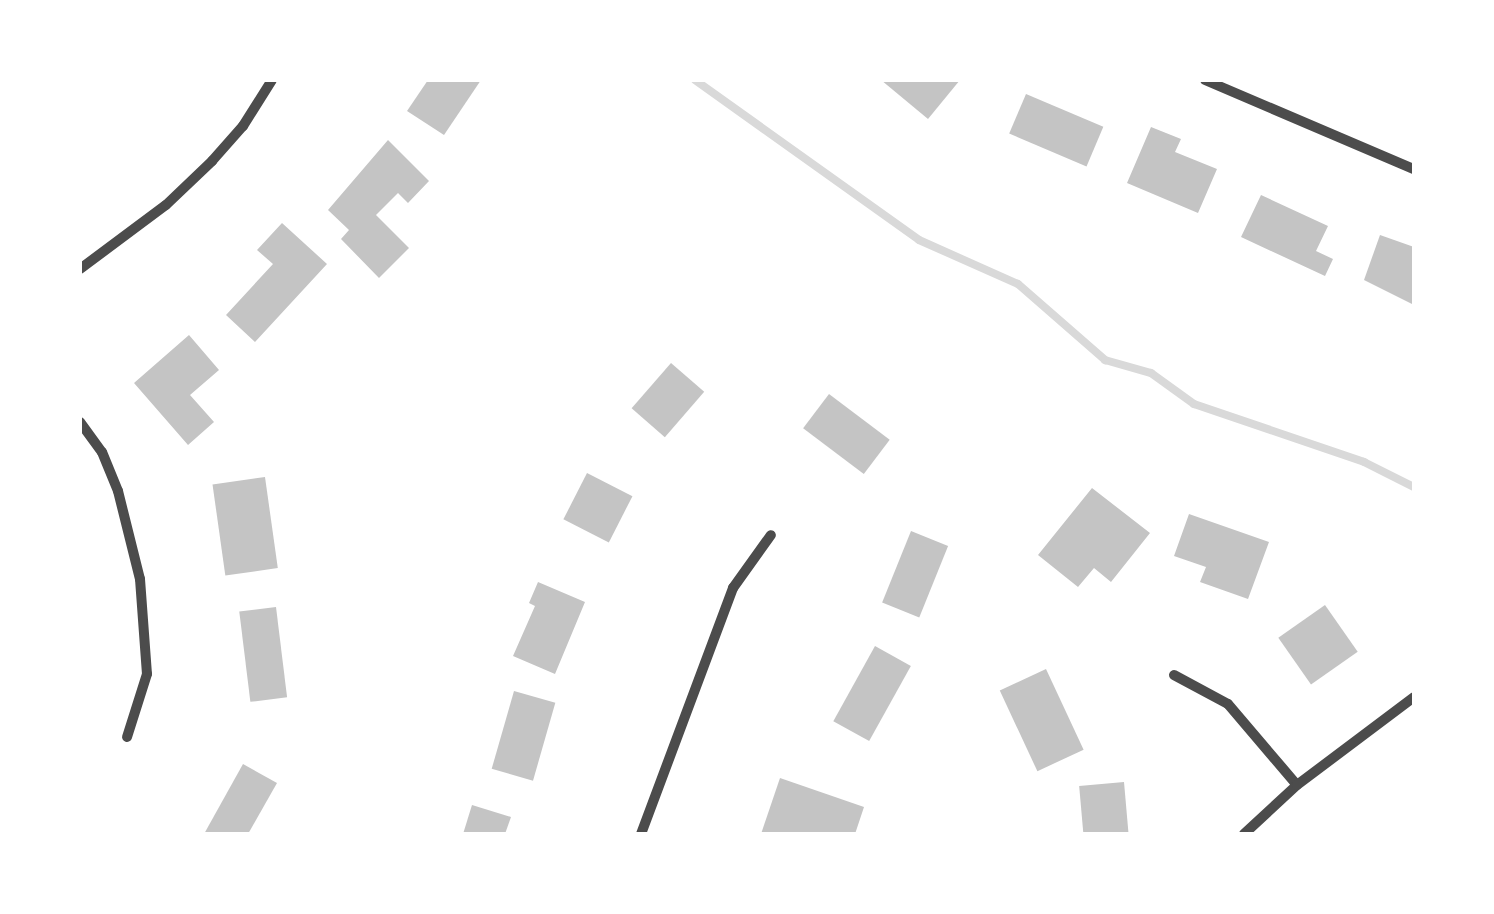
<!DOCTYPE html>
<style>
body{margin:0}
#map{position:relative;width:1494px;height:914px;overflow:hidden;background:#fff;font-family:Roboto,sans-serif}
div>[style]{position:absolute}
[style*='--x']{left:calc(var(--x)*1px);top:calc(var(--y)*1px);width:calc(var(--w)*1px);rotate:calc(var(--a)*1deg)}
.stream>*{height:8px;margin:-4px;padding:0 4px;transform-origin:4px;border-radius:4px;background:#d9d9d9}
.building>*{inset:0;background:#c4c4c4;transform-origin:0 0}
.minor>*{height:10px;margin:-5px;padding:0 5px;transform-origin:5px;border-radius:5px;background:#4c4c4c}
span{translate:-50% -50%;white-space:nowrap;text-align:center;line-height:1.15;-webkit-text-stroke:8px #fff;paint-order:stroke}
.frame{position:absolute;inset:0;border:82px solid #fff;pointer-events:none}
</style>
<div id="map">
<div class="stream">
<div style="--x:695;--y:80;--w:275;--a:35.5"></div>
<div style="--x:919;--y:240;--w:108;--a:24"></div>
<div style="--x:1018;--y:284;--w:116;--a:41.1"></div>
<div style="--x:1105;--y:360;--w:48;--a:15.8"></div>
<div style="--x:1151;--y:373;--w:53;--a:35.8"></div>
<div style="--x:1194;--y:404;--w:180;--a:18.8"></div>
<div style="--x:1364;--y:462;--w:56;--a:26.6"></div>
</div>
<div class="building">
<div style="clip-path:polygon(428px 80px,481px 80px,444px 135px,407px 111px)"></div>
<div style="clip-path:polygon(881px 80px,960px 80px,928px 119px)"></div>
<div style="left:1026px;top:94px;width:84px;height:43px;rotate:23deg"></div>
<div style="clip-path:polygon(1151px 127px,1181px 139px,1175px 152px,1217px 169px,1198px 213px,1127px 183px)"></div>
<div style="clip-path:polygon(388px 140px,429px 181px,408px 203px,398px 193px,376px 215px,409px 248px,379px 278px,341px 239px,349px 230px,328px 210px)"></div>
<div style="clip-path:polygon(1261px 195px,1328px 226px,1316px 251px,1333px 259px,1325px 276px,1241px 237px)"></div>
<div style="clip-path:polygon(282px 223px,327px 264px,255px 342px,226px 315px,273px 264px,257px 250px)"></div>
<div style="clip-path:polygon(1380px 235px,1414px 247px,1414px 305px,1364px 280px)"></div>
<div style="clip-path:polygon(189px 335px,219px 370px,190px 395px,214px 422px,188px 445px,134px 383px)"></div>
<div style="left:671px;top:363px;width:44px;height:60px;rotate:41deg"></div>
<div style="left:829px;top:394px;width:76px;height:43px;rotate:37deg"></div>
<div style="left:587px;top:473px;width:51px;height:52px;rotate:27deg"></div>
<div style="left:265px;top:477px;width:92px;height:53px;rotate:82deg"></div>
<div style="clip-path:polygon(1092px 488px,1150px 533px,1111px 582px,1094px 568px,1078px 587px,1038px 555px)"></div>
<div style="clip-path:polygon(1189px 514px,1269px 542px,1248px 599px,1200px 582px,1206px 567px,1174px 556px)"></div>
<div style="left:911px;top:531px;width:40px;height:77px;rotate:22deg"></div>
<div style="clip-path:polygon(538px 582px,585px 602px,555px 674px,513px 656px,535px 606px,529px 603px)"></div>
<div style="left:1325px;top:605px;width:57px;height:57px;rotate:55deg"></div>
<div style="left:276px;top:607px;width:91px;height:37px;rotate:83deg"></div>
<div style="left:875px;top:646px;width:41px;height:86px;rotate:29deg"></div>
<div style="left:1046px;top:669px;width:89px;height:51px;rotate:65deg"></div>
<div style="left:514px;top:691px;width:43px;height:81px;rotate:16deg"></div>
<div style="clip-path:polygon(243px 764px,277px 783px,248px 834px,204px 834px)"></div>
<div style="clip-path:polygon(780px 778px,864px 807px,855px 834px,761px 834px)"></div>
<div style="left:1124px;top:782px;width:52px;height:45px;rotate:85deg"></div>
<div style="clip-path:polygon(472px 805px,511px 817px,505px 834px,463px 834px)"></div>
</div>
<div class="minor">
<div style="--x:1205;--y:80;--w:227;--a:23.1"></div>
<div style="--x:80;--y:269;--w:107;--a:-36.7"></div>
<div style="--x:166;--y:205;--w:64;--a:-43.7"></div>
<div style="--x:212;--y:161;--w:47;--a:-48.5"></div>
<div style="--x:243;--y:126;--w:54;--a:-57.8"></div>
<div style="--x:80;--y:422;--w:37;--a:54"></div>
<div style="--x:102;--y:452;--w:42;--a:67.7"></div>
<div style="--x:118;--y:491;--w:91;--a:76"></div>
<div style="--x:140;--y:579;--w:95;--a:85.8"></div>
<div style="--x:147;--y:674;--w:66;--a:107.6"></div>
<div style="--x:1174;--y:675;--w:61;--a:28.2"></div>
<div style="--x:1228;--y:704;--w:106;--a:49.6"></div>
<div style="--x:641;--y:834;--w:263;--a:-69.5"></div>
<div style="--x:733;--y:588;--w:65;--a:-54.4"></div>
<div style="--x:1244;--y:834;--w:72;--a:-42.8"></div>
<div style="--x:1297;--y:785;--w:146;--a:-36.9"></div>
</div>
<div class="frame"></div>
</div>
